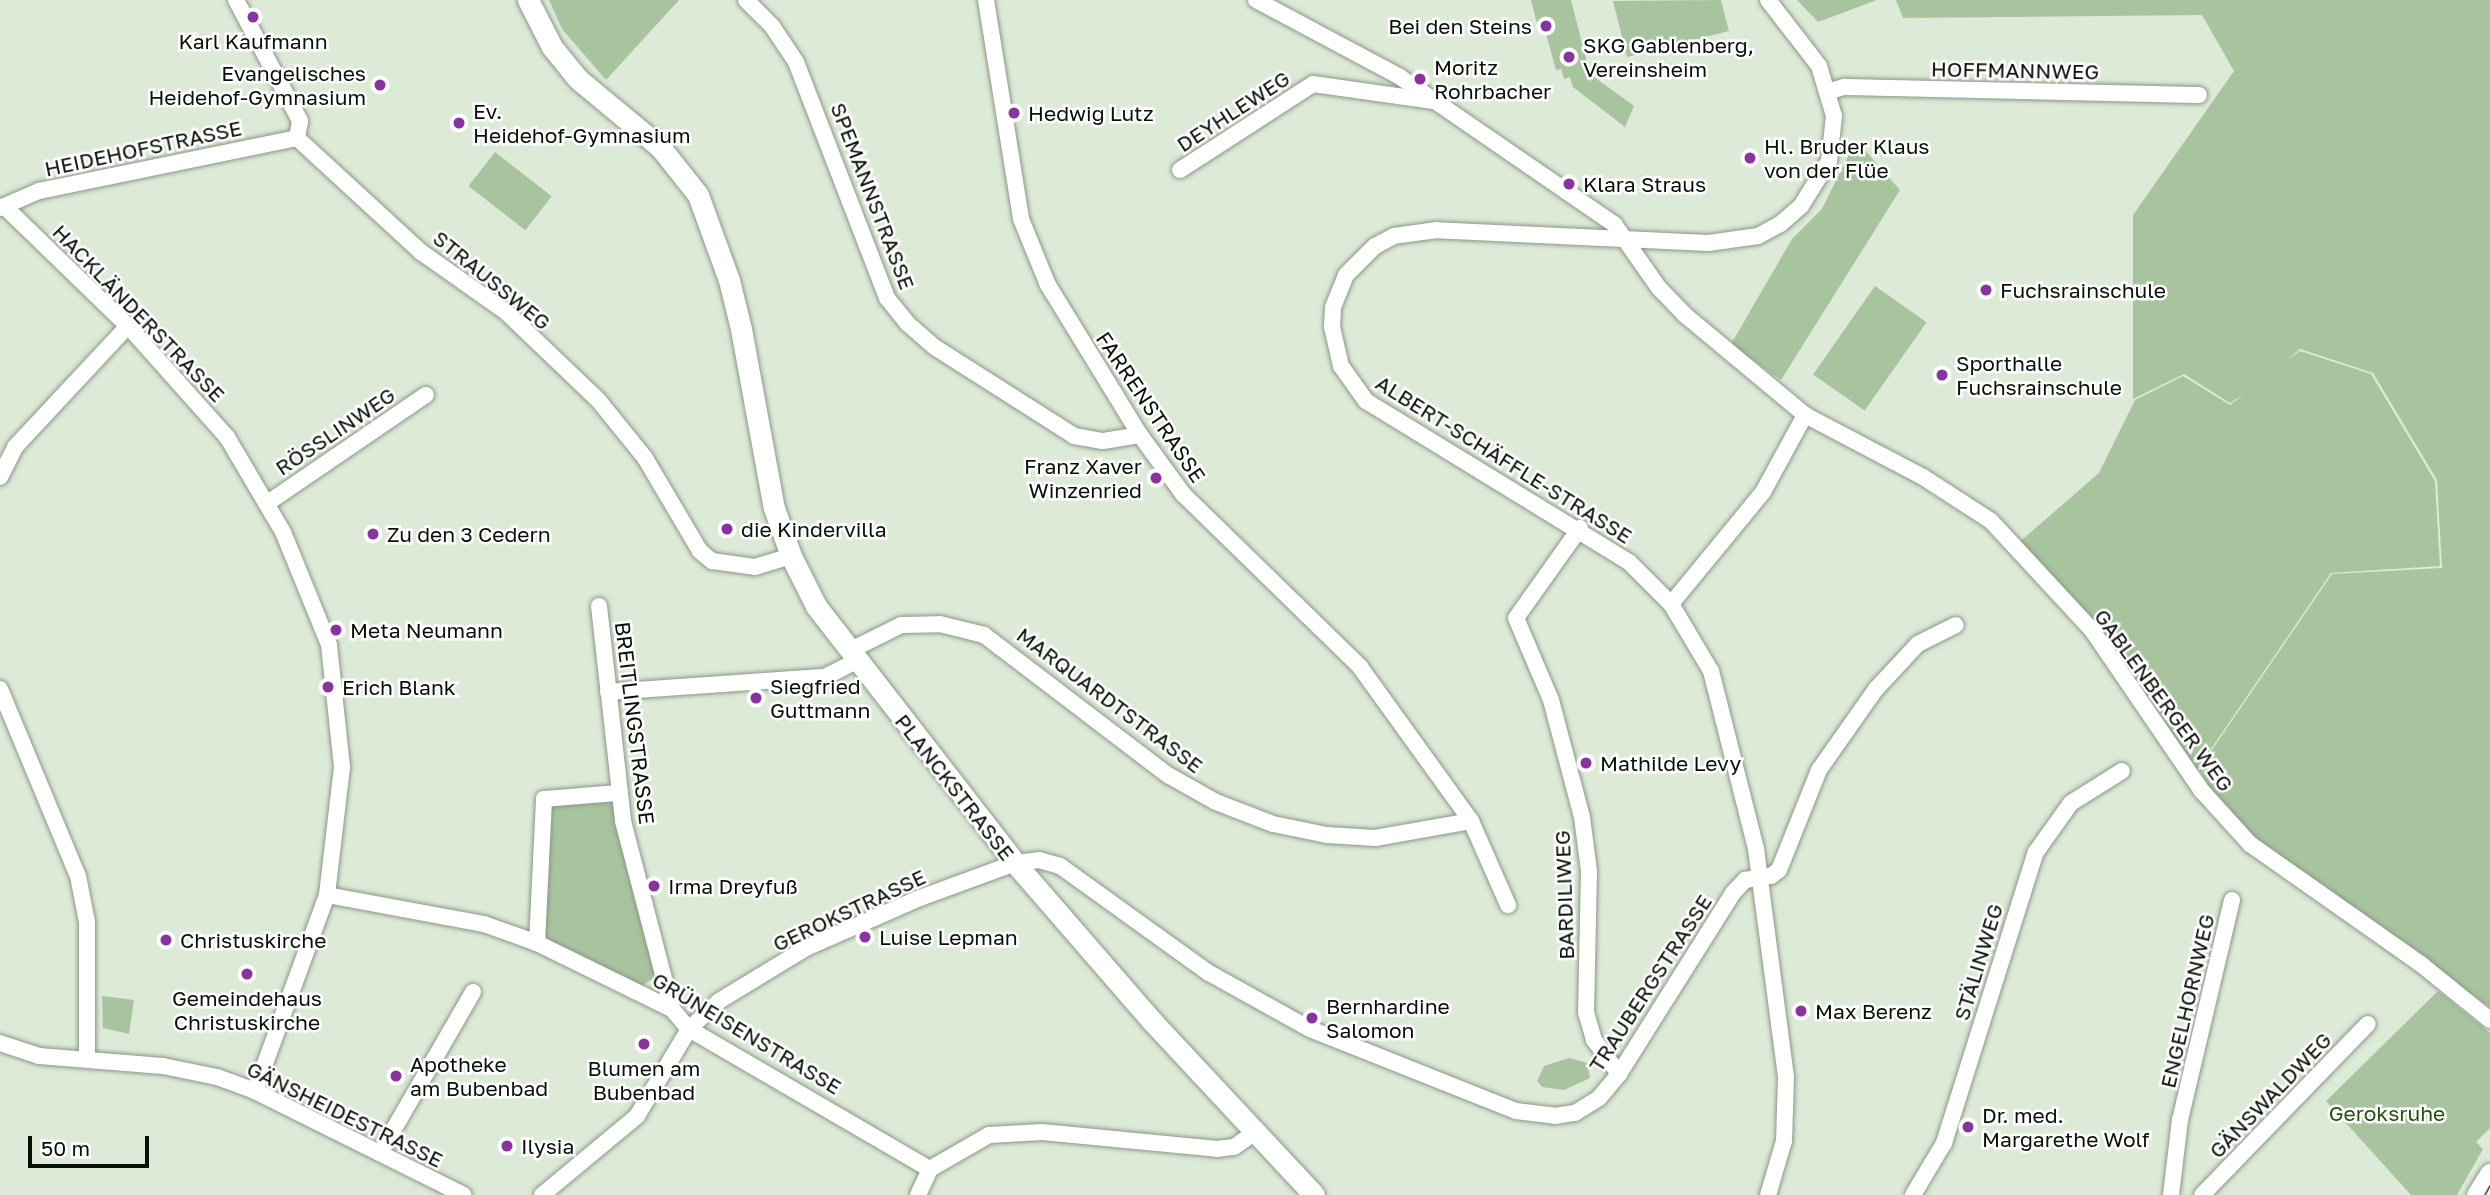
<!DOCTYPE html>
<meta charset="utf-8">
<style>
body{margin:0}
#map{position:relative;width:2490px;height:1195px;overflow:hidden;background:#dcead7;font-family:"Golos Text",sans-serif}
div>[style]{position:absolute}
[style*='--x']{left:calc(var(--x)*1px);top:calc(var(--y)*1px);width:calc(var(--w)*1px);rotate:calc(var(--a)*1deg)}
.green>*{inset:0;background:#a8c49f;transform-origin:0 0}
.roads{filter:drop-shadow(0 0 2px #8b9887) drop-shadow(0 0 2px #8b9887)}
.minor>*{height:16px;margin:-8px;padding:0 8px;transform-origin:8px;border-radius:8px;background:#fff}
.major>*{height:21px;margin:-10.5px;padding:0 10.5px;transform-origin:10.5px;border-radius:10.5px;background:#fff}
.tram>*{height:2px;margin:-1px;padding:0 1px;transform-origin:1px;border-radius:1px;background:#5f685d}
.dots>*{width:19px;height:19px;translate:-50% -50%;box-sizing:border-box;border:4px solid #fff;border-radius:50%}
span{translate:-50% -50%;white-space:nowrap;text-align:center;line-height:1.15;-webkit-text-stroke:5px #fff;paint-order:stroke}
.poi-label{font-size:21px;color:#0a0f09}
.right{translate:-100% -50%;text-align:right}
.left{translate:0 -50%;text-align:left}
.street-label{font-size:21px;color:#0a0f09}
.park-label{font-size:21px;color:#22520d}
.scale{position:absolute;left:28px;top:1136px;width:121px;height:32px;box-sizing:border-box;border:4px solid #0a0f09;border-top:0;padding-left:9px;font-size:21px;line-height:24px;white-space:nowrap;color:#0a0f09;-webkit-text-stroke:5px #fff;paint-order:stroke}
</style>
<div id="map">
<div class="green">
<div style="clip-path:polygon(549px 0,679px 0,606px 80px,562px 29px)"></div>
<div style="clip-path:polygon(1531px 0,1571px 0,1590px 74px,1634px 106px,1625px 127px,1573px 87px,1570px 77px,1564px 79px,1561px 69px,1556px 70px,1545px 30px,1539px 31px)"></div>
<div style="clip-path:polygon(1721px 0,1729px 31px,1627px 57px,1613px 1px)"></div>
<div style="clip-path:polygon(1797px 0,1877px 0,1818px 22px)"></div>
<div style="clip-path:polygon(1896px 0,2490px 0,2490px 1007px,2272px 857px,2225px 812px,2199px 769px,2332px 574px,2442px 568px,2437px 480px,2373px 373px,2300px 349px,2287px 360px,2300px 351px,2371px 374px,2435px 481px,2440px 566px,2331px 573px,2194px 774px,2016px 545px,2099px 473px,2135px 400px,2183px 376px,2230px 405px,2244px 394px,2230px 403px,2184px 374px,2133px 399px,2133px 215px,2234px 71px,2202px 15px,1903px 18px)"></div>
<div style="clip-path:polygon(1856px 140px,1900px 190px,1781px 380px,1731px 344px,1792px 239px,1822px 209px)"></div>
<div style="left:495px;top:152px;width:72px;height:43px;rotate:38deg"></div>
<div style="left:1875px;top:286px;width:63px;height:108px;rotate:35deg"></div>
<div style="clip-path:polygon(619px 793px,662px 973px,633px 991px,537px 943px,544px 799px)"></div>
<div style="clip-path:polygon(2438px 991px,2490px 1033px,2490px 1128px,2476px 1142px,2483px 1149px,2457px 1195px,2411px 1195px,2326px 1101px)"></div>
<div style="clip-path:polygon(102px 996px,134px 1000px,129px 1034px,103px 1028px)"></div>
<div style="clip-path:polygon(1569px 1058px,1587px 1063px,1590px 1078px,1564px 1090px,1542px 1087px,1537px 1081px,1544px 1066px)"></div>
</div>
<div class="roads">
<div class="minor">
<div style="--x:236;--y:0;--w:137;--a:62.1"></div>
<div style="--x:300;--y:121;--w:17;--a:100"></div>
<div style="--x:297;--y:138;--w:168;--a:42.6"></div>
<div style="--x:421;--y:252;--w:104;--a:35.2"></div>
<div style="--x:506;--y:312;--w:129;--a:43.7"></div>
<div style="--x:599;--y:401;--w:73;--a:51.1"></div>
<div style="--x:645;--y:458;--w:108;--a:59.4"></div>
<div style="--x:700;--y:551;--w:16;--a:40"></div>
<div style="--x:712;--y:561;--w:43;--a:7.9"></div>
<div style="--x:755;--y:567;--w:38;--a:-17"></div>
<div style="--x:746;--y:0;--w:37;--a:45"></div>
<div style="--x:772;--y:26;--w:43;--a:56.3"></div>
<div style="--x:796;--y:62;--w:253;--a:68.9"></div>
<div style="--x:887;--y:298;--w:32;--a:51"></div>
<div style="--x:907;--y:323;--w:38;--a:41"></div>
<div style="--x:936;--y:348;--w:164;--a:32.5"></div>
<div style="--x:1074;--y:436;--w:29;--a:10"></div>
<div style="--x:1103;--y:441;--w:37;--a:-9"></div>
<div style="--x:986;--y:0;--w:222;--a:80.9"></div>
<div style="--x:1021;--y:219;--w:71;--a:67.8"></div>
<div style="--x:1048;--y:285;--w:176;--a:58.5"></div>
<div style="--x:1140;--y:435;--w:73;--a:53.9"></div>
<div style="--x:1183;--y:494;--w:248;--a:44.3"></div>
<div style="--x:1360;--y:667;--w:190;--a:54.2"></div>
<div style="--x:1471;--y:821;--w:92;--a:66.2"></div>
<div style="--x:1256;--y:0;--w:163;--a:28.1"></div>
<div style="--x:1400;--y:77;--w:260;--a:34.5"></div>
<div style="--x:1614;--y:224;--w:78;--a:54.9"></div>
<div style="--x:1659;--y:288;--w:37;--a:46"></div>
<div style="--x:1685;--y:315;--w:156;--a:39.8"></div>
<div style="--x:1805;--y:415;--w:133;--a:27.7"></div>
<div style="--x:1923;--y:477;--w:81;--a:32.9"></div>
<div style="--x:1991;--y:521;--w:149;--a:47.2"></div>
<div style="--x:2092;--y:630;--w:195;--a:55.7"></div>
<div style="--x:2202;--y:791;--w:72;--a:47.8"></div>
<div style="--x:2250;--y:844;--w:210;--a:35.1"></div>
<div style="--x:2422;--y:965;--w:87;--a:39"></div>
<div style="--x:1768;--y:0;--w:83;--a:52.3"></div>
<div style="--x:1819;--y:66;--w:52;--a:73.3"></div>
<div style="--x:1834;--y:116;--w:45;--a:96.3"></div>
<div style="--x:1829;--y:161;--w:53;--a:121.9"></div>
<div style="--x:1801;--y:206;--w:28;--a:139"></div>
<div style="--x:1780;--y:224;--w:25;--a:151"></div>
<div style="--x:1758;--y:236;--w:50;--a:172"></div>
<div style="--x:1708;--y:243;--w:271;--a:-177.3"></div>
<div style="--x:1437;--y:230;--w:43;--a:172.1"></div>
<div style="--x:1394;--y:236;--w:21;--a:152"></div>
<div style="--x:1375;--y:246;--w:41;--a:135"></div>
<div style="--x:1346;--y:275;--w:35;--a:112"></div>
<div style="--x:1333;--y:308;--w:19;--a:93"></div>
<div style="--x:1332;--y:327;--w:40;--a:77"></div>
<div style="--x:1341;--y:366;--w:43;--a:54.5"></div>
<div style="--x:1366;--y:401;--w:308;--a:31.5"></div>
<div style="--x:1629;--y:562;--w:59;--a:45"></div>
<div style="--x:1671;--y:604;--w:78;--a:59.2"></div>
<div style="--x:1711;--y:671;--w:184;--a:75.8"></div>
<div style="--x:1756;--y:849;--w:231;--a:82.5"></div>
<div style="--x:1786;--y:1078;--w:63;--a:91.8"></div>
<div style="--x:1784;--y:1141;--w:56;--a:106.5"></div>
<div style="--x:1830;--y:91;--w:15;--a:-16"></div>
<div style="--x:1844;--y:87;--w:355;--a:1.3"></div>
<div style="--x:1180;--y:170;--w:158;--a:-32.9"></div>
<div style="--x:1313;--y:84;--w:120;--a:8.1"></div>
<div style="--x:4;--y:206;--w:173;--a:44.1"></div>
<div style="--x:128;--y:326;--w:149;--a:48.3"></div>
<div style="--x:227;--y:437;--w:110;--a:59.5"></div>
<div style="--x:283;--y:532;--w:122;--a:67.8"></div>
<div style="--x:329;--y:645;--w:123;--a:83.9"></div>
<div style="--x:342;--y:767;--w:129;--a:96.7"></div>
<div style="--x:327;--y:895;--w:209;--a:110.2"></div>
<div style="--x:0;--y:208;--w:43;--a:-23.6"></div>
<div style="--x:39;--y:191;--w:263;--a:-11.6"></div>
<div style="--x:0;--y:477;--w:34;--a:-63"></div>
<div style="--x:15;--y:447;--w:166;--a:-47"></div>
<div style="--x:269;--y:502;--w:190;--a:-34.3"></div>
<div style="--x:1580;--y:528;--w:110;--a:125.4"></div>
<div style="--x:1516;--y:618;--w:89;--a:66.9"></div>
<div style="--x:1551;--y:700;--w:121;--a:75.2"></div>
<div style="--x:1582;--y:817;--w:54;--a:82.6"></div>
<div style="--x:1589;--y:871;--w:141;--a:91.2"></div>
<div style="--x:1586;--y:1012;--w:29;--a:74"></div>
<div style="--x:1594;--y:1040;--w:42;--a:53.7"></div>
<div style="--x:1671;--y:604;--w:145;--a:-50.6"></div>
<div style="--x:1763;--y:492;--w:88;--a:-61.4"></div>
<div style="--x:599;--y:606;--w:216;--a:83.6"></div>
<div style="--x:623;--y:821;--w:194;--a:75.4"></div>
<div style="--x:849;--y:651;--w:58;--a:-26.6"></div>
<div style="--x:901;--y:625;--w:39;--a:-1"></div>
<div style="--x:940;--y:624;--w:45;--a:14"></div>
<div style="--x:984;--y:635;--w:231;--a:37.3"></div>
<div style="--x:1168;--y:775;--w:55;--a:29.4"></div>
<div style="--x:1216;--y:802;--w:61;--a:21.1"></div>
<div style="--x:1273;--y:824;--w:55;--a:11.5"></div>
<div style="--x:1327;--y:835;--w:48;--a:3.6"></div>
<div style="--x:1375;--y:838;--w:97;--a:-10"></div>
<div style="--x:0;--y:689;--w:203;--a:67.4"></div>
<div style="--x:78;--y:876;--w:47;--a:78.9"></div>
<div style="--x:87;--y:922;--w:137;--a:90"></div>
<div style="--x:608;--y:692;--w:218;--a:-4"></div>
<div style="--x:825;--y:677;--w:36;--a:-27"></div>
<div style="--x:327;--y:895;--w:160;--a:10.5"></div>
<div style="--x:484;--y:924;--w:56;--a:19.7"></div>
<div style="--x:537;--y:943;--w:150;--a:26.1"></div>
<div style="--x:672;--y:1009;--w:26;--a:50"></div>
<div style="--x:689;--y:1029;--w:279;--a:30.2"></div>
<div style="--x:537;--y:943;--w:144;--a:-87.2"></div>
<div style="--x:544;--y:799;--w:75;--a:-4.6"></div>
<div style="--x:0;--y:1043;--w:41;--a:18.4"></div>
<div style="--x:39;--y:1056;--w:124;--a:4.6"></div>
<div style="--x:163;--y:1066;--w:55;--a:11.5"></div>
<div style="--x:217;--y:1077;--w:40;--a:20.2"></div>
<div style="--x:255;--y:1091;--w:233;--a:26.5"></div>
<div style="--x:380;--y:1153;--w:186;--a:-60"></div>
<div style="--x:542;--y:1195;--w:124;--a:-39.7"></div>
<div style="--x:637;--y:1116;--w:101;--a:-59.1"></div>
<div style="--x:689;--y:1029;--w:41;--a:-43"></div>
<div style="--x:719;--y:1001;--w:102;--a:-31.3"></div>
<div style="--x:806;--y:948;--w:124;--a:-23.7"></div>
<div style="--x:920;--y:898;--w:101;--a:-20.2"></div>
<div style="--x:1015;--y:863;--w:24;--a:-7"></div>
<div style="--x:1039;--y:860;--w:22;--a:16"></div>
<div style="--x:1060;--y:866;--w:183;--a:35.7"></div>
<div style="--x:1209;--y:973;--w:115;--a:29"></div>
<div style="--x:1310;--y:1029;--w:222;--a:21.7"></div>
<div style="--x:1516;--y:1111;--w:39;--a:7"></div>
<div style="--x:1555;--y:1116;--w:20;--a:-9"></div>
<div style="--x:1575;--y:1113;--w:28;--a:-32"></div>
<div style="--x:1599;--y:1098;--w:31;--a:-50"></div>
<div style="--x:1619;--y:1074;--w:214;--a:-57.8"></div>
<div style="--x:1733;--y:893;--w:18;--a:-47"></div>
<div style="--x:1745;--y:880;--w:26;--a:-9"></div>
<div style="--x:1771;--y:876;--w:10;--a:-37"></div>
<div style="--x:1779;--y:870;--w:108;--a:-68.2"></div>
<div style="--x:1819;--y:770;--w:99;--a:-54.9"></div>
<div style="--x:1876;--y:689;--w:62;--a:-47"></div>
<div style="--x:1918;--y:644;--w:42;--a:-26.6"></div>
<div style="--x:918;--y:1195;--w:29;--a:-65"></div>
<div style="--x:930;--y:1169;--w:68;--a:-30"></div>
<div style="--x:989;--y:1135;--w:53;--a:-3.2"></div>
<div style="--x:1042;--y:1132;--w:176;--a:5.5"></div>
<div style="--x:1217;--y:1149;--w:17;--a:-7"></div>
<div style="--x:1234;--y:1147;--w:24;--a:-35"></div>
<div style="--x:1913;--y:1195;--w:61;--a:-59.2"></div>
<div style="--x:1944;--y:1143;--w:305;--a:-72.5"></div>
<div style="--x:2036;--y:852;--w:60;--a:-54.5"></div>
<div style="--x:2071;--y:803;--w:60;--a:-32.1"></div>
<div style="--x:2171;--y:1195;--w:76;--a:-83.2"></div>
<div style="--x:2180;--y:1120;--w:226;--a:-76.7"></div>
<div style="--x:2202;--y:1195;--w:238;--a:-45.9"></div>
</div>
<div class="major">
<div style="--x:528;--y:0;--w:53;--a:62.9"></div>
<div style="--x:552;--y:47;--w:41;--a:50.9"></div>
<div style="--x:578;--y:79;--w:107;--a:39.7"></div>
<div style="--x:660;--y:147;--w:61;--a:51.6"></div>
<div style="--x:698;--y:195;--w:90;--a:70"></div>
<div style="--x:729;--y:280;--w:50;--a:76.2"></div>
<div style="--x:741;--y:329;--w:182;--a:79.6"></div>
<div style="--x:774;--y:508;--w:51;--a:70.5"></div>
<div style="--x:791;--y:556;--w:56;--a:63.4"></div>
<div style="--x:816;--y:606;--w:325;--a:52.2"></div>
<div style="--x:1015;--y:863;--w:208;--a:49.1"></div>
<div style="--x:1151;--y:1020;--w:239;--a:47"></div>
<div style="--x:2477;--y:1195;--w:25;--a:-58"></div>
</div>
</div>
<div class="tram">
<div style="--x:2485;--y:1195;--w:10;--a:-61"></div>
</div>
<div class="dots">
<div style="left:253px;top:17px;background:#8933a1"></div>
<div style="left:1546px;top:26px;background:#8933a1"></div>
<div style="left:1569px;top:57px;background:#8933a1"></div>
<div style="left:1420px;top:79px;background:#8933a1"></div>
<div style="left:380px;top:85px;background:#8933a1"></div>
<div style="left:1014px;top:113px;background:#8933a1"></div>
<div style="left:459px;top:123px;background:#8933a1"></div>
<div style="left:1750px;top:158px;background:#8933a1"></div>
<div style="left:1569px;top:184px;background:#8933a1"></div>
<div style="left:1986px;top:290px;background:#8933a1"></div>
<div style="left:1942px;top:375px;background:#8933a1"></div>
<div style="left:1156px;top:478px;background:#8933a1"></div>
<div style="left:727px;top:529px;background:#8933a1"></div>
<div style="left:373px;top:534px;background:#8933a1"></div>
<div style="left:336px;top:630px;background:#8933a1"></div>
<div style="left:328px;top:687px;background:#8933a1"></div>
<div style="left:756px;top:698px;background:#8933a1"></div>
<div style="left:1586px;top:763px;background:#8933a1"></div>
<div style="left:654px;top:886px;background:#8933a1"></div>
<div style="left:865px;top:937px;background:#8933a1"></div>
<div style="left:166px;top:940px;background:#8933a1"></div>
<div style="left:247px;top:974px;background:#8933a1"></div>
<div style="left:1801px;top:1011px;background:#8933a1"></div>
<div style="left:1312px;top:1018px;background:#8933a1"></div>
<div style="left:644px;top:1044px;background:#8933a1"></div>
<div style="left:396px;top:1076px;background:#8933a1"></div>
<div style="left:1968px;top:1127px;background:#8933a1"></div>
<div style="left:507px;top:1146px;background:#8933a1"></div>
</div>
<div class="poi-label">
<span class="right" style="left:1532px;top:26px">Bei den Steins</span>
<span style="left:253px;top:41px">Karl Kaufmann</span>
<span class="left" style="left:1583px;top:57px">SKG Gablenberg,<br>Vereinsheim</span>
<span class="left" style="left:1434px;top:79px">Moritz<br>Rohrbacher</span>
<span class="right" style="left:366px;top:85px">Evangelisches<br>Heidehof-Gymnasium</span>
<span class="left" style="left:473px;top:123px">Ev.<br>Heidehof-Gymnasium</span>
<span class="left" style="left:1028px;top:113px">Hedwig Lutz</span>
<span class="left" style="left:1764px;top:158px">Hl. Bruder Klaus<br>von der Flüe</span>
<span class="left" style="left:1583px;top:184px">Klara Straus</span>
<span class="left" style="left:2000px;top:290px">Fuchsrainschule</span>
<span class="left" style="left:1956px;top:375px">Sporthalle<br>Fuchsrainschule</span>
<span class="right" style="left:1142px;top:478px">Franz Xaver<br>Winzenried</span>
<span class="left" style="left:741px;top:529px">die Kindervilla</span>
<span class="left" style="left:387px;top:534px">Zu den 3 Cedern</span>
<span class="left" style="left:350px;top:630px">Meta Neumann</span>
<span class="left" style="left:770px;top:698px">Siegfried<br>Guttmann</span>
<span class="left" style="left:342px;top:687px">Erich Blank</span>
<span class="left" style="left:1600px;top:763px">Mathilde Levy</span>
<span class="left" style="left:668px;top:886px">Irma Dreyfuß</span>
<span class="left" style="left:879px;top:937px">Luise Lepman</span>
<span class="left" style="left:180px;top:940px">Christuskirche</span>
<span style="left:247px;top:1010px">Gemeindehaus<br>Christuskirche</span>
<span class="left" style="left:1326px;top:1018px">Bernhardine<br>Salomon</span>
<span class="left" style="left:1815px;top:1011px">Max Berenz</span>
<span class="left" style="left:410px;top:1076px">Apotheke<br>am Bubenbad</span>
<span style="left:644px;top:1080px">Blumen am<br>Bubenbad</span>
<span class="left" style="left:1982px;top:1127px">Dr. med.<br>Margarethe Wolf</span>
<span class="left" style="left:521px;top:1146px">Ilysia</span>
</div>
<div class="street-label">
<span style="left:2015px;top:70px;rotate:1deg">HOFFMANNWEG</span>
<span style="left:1233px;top:111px;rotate:-33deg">DEYHLEWEG</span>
<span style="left:143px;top:148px;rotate:-12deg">HEIDEHOFSTRASSE</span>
<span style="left:873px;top:196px;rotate:69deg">SPEMANNSTRASSE</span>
<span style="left:492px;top:280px;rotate:39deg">STRAUSSWEG</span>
<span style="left:139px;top:313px;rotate:46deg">HACKLÄNDERSTRASSE</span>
<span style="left:1151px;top:407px;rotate:56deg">FARRENSTRASSE</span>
<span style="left:335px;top:431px;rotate:-34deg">RÖSSLINWEG</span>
<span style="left:1504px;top:459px;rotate:32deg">ALBERT-SCHÄFFLE-STRASSE</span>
<span style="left:1110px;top:700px;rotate:37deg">MARQUARDTSTRASSE</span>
<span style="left:2164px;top:700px;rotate:54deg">GABLENBERGER WEG</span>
<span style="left:635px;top:723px;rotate:83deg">BREITLINGSTRASSE</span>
<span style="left:955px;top:787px;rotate:52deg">PLANCKSTRASSE</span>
<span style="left:1564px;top:895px;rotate:-92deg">BARDILIWEG</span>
<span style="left:849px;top:910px;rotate:-25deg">GEROKSTRASSE</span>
<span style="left:1978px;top:962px;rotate:-73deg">STÄLINWEG</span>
<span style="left:1650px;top:983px;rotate:-57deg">TRAUBERGSTRASSE</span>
<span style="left:2187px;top:1001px;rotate:-77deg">ENGELHORNWEG</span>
<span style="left:747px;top:1033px;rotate:31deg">GRÜNEISENSTRASSE</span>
<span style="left:2270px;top:1095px;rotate:-46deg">GÄNSWALDWEG</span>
<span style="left:345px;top:1114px;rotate:26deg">GÄNSHEIDESTRASSE</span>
</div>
<div class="park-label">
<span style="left:2387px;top:1113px">Geroksruhe</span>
</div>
<div class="scale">50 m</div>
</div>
